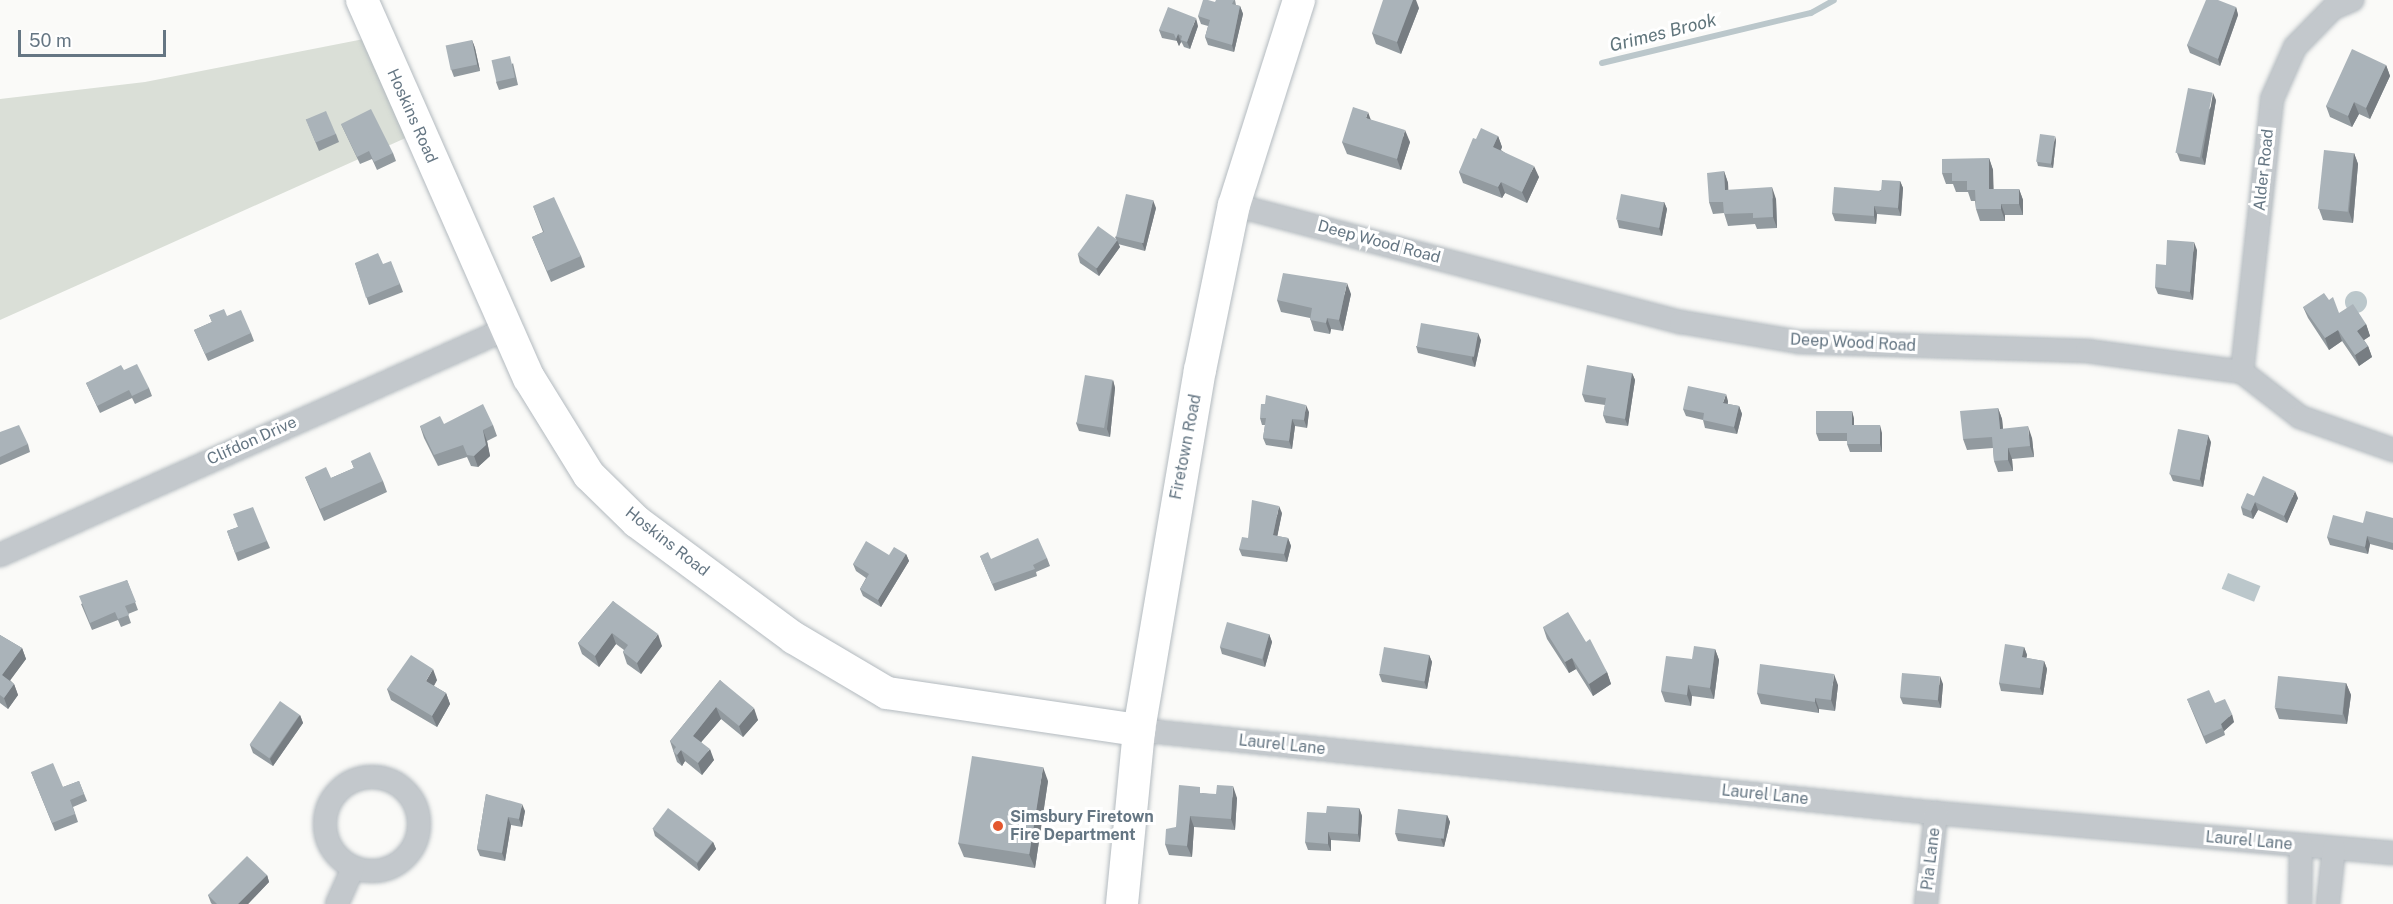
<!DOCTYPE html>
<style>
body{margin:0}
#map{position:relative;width:2393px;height:904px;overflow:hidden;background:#fafaf8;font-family:"Public Sans",sans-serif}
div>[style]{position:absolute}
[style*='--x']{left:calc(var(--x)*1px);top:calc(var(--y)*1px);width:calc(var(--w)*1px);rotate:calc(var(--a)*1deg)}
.green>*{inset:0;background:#dadfd7}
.water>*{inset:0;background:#bbc7cb;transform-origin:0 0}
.round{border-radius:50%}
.stream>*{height:6px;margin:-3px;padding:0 3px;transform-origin:3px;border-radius:3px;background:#bbc7cb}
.roads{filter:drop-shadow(0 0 2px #b3babf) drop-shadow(0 0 2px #b3babf)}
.street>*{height:22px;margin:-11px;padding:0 11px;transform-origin:11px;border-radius:11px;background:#c3c8cc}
.street>.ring{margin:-11px;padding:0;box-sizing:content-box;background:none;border:22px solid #c3c8cc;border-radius:50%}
.secondary>*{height:32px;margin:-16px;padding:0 16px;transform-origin:16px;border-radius:16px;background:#fff}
.wall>*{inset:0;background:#929a9f}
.shaded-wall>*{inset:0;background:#777d82}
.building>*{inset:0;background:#aab3b9;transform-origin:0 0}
.dots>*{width:16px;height:16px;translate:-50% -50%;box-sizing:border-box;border:3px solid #fff;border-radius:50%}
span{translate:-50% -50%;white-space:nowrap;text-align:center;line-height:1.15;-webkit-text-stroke:6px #fff;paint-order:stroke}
.street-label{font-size:16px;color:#657683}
.poi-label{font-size:16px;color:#657683;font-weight:700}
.left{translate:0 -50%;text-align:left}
.water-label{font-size:18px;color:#60757c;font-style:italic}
.scale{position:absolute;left:18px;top:30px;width:148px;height:27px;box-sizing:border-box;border:3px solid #657683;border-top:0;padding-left:8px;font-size:18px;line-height:21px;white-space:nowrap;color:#657683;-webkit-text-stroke:4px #fff;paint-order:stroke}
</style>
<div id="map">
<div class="green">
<div style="clip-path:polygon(369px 38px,410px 136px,0 320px,0 99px,145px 82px)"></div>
</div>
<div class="water">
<div class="round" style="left:2345px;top:291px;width:22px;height:22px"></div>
<div style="left:2228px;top:573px;width:35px;height:17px;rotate:22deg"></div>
</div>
<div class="stream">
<div style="--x:1602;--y:63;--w:215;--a:-13.5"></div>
<div style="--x:1811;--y:13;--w:26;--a:-29"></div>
</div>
<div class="roads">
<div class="street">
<div style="--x:1234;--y:205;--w:462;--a:14.7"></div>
<div style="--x:1681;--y:322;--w:120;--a:9.6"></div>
<div style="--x:1799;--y:342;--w:288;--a:1.8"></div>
<div style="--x:2087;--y:351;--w:156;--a:7.7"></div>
<div style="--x:2242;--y:372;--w:73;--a:37.8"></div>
<div style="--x:2300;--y:417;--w:99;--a:19.5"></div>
<div style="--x:2242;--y:372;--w:275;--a:-83.7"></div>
<div style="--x:2272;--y:99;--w:57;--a:-66.1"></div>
<div style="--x:2295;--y:47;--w:54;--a:-45.7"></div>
<div style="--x:2333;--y:8;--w:21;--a:-23"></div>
<div style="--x:0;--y:555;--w:554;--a:-24.07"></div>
<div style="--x:1139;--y:730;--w:801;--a:5.95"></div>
<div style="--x:1936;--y:813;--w:459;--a:5"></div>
<div class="ring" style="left:325px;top:777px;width:72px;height:72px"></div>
<div style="--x:337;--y:904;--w:39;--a:-66"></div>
<div style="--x:1926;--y:904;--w:92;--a:-83.7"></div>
<div style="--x:2300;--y:904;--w:59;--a:-89"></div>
<div style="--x:2328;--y:904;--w:56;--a:-83.9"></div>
</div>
<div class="secondary">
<div style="--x:362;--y:0;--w:413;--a:66.2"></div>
<div style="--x:529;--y:378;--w:114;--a:58.3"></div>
<div style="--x:589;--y:475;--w:67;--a:44.4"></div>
<div style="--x:637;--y:522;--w:195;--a:36.5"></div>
<div style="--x:794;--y:638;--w:108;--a:30.6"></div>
<div style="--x:887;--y:693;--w:255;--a:8.4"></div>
<div style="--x:1122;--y:904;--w:175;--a:-84.4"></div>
<div style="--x:1139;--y:730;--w:365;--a:-80.4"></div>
<div style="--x:1200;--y:370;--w:168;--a:-78.4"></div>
<div style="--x:1234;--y:205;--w:215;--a:-72.4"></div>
</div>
</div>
<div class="wall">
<div style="clip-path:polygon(1235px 0,1236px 5px,1240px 6px,1243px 14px,1234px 52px,1208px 45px,1205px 37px,1208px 26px,1201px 24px,1198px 16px,1215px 2px)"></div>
<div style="clip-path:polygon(2236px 7px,2238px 15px,2220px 66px,2190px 53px,2187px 45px)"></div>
<div style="clip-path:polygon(1419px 8px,1401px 54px,1376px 44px,1372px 33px)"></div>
<div style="clip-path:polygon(1198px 26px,1190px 49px,1184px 47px,1182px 43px,1181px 42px,1179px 46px,1177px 41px,1162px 38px,1159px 30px)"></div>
<div style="clip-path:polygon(472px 40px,475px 48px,480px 71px,454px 77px,451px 69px)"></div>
<div style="clip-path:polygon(513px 63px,518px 85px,499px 90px,496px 82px)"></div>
<div style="clip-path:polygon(2386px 65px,2390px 76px,2370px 119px,2359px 114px,2352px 127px,2330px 117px,2326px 106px)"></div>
<div style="clip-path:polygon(2216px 100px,2205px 165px,2180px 161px,2177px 153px)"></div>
<div style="clip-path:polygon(306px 119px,336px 134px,339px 142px,319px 151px)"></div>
<div style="clip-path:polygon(1371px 120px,1410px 142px,1401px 170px,1347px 154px,1342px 142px)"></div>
<div style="clip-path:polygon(341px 124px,393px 153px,396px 161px,377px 170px,372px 159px,360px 164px)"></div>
<div style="clip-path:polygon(1498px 136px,1502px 147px,1501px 150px,1539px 177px,1527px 203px,1505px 193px,1502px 198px,1463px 183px,1459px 172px,1476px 139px)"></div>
<div style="clip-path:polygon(2056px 140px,2053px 168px,2038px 166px,2037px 162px)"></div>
<div style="clip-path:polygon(2354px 153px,2358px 164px,2353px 223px,2323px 220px,2319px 209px)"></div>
<div style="clip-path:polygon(1989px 158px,1993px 170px,1993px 189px,2019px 189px,2023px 200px,2023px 215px,2005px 215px,2005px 221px,1980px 221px,1976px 209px,1975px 201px,1971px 201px,1968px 192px,1956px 192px,1953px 184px,1946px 184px,1942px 173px)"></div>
<div style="clip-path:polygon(1724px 171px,1728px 183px,1728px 190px,1776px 199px,1777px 228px,1757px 229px,1755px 224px,1728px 226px,1724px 213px,1713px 214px,1709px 202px)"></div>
<div style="clip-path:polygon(1900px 181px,1903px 188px,1901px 216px,1877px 214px,1876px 224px,1835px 221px,1832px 213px)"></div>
<div style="clip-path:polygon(1664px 202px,1667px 209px,1662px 236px,1619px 228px,1617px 220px)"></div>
<div style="clip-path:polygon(533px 206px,581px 256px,585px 267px,551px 282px,532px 237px,543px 232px)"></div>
<div style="clip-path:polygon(1156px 208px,1145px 251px,1118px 244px,1120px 247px,1099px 276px,1080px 263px,1078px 255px,1116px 239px,1115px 237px)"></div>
<div style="clip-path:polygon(2197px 250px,2193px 300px,2158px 294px,2155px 287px,2166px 265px)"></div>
<div style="clip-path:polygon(355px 263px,383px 264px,400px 284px,403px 292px,369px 305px)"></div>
<div style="clip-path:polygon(1351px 294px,1343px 331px,1331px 329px,1330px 334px,1314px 331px,1310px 318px,1281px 312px,1277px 300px)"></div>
<div style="clip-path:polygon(2303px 307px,2339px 313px,2366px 324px,2370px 336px,2364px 340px,2368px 346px,2372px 357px,2359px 366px,2342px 341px,2329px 350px,2308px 318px)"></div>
<div style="clip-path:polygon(209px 315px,227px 316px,251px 333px,254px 341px,208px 361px,194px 330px,212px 322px)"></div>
<div style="clip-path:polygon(1481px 340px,1475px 367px,1418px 353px,1416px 346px)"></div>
<div style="clip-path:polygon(124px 370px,149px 388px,152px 396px,135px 404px,132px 398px,100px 413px,86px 383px)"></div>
<div style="clip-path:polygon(1632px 373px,1635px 380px,1628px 426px,1606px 423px,1603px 415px,1605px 405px,1585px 402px,1582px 394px)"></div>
<div style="clip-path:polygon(1113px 380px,1115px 388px,1110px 437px,1079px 431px,1076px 423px)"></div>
<div style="clip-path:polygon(1728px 401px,1728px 404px,1739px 406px,1742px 414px,1737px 434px,1705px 428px,1703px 420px,1686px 416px,1683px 409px)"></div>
<div style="clip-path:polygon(1998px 408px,2002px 419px,2003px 429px,2032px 438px,2034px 457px,2012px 459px,2013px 471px,1998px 472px,1994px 461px,1993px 448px,1967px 450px,1963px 439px)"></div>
<div style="clip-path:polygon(1852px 411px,1854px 419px,1854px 425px,1882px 433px,1882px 452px,1850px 452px,1847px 444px,1847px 441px,1819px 441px,1816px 433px)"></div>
<div style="clip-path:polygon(1309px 412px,1307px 428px,1295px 426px,1292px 449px,1266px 445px,1263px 438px,1265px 425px,1262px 425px,1260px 418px)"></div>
<div style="clip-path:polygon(444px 424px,493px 425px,497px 436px,487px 441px,490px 456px,478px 467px,471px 466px,467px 457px,438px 466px,424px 438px,420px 426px)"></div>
<div style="clip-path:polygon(0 432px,28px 444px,30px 452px,0 465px)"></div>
<div style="clip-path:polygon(2211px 442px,2203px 487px,2173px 481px,2170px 474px)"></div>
<div style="clip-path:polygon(351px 461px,383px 481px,387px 492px,324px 521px,305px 477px,331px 478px,354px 468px)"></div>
<div style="clip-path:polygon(2254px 496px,2298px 498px,2287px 523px,2258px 510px,2253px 519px,2243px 515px,2241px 507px)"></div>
<div style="clip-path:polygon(1282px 513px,1277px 536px,1288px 538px,1291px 546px,1287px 562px,1242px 556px,1239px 549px,1248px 538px)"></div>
<div style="clip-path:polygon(2393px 518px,2393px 550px,2370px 544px,2368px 554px,2330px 545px,2327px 537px,2363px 523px)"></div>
<div style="clip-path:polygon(238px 527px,267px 541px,270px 548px,238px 561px,227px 531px)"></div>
<div style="clip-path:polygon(906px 554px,909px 561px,881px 607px,863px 596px,860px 589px,866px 578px,856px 571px,853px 564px,889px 555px)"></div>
<div style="clip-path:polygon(980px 556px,991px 559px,1047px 558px,1050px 566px,1036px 572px,1037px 576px,995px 591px)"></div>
<div style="clip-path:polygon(127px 580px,138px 610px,128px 614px,131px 623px,121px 627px,118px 620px,92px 630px,81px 604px)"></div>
<div style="clip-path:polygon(613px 601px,662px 646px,641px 674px,627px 664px,623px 652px,624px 650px,616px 644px,599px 667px,582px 654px,578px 643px)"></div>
<div style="clip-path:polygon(1543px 627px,1586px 642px,1607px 672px,1611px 684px,1593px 696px,1576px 669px,1569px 673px,1547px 639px)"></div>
<div style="clip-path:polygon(1269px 634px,1272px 642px,1265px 667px,1222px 654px,1220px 647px)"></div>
<div style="clip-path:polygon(0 635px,22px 648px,26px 659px,10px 680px,14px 684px,18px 695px,8px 709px,0 703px)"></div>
<div style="clip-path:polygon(2024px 647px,2027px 655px,2026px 658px,2044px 661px,2047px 669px,2043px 695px,2001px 691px,1999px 683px)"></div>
<div style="clip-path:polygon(1715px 649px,1719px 660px,1714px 699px,1692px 696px,1691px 706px,1665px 702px,1661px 691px,1692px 659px)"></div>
<div style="clip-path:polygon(1429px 655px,1432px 662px,1427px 689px,1382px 682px,1379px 674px)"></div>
<div style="clip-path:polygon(437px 680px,434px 686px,446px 693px,450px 704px,437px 727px,391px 700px,387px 689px)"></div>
<div style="clip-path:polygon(720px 680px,758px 720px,743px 737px,721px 719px,701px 742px,714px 760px,702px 775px,685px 761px,682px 766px,677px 762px,670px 741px)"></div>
<div style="clip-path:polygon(2346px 683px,2351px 695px,2347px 724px,2279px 719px,2275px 708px)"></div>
<div style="clip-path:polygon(1943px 684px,1941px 708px,1903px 704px,1900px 697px)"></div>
<div style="clip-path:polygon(1838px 685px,1835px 711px,1819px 709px,1819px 713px,1761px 704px,1757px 693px)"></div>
<div style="clip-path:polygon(2187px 699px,2215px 703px,2234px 722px,2224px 731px,2225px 735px,2206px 744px)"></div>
<div style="clip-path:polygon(300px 715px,303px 723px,273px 766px,253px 753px,250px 745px)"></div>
<div style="clip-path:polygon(31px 772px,63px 787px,79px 781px,87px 801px,73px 807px,78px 822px,55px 831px)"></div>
<div style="clip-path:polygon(1048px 781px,1035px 868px,964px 857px,958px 843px)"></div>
<div style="clip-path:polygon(1202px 793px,1237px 798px,1235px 830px,1194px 827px,1192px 857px,1169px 855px,1165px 844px,1176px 827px)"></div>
<div style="clip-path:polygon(486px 794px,525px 811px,522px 827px,511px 825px,505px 861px,480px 856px,477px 849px)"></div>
<div style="clip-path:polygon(1359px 808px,1362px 816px,1360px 842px,1331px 840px,1331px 851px,1308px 850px,1305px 842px,1326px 813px)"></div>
<div style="clip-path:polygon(1447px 815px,1450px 822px,1444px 847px,1398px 841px,1395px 833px)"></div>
<div style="clip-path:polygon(653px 829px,713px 842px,716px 849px,699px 871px,655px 836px)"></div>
<div style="clip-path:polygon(267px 875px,269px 882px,248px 904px,212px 904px,211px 903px,208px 895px)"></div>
</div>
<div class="shaded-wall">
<div style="clip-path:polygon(1411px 0,1416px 0,1419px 8px,1401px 54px,1397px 42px)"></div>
<div style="clip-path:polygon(1240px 6px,1243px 14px,1234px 52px,1232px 45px)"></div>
<div style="clip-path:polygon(2236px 7px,2238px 15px,2220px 66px,2218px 59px)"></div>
<div style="clip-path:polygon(1196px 18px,1198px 26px,1190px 49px,1187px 42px)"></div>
<div style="clip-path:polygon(1178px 34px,1181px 42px,1179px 46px,1176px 39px)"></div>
<div style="clip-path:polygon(472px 40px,475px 48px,480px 71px,477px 64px)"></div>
<div style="clip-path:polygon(2386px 65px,2390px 76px,2370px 119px,2366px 108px)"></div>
<div style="clip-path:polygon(2213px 93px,2216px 100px,2205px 165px,2202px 157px)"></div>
<div style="clip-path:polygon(2354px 102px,2359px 114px,2352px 127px,2348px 116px)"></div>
<div style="clip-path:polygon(1368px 112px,1372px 123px,1366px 118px)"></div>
<div style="clip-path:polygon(1405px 130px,1410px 142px,1401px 170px,1397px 159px)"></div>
<div style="clip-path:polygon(1498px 136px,1502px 147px,1497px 158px,1493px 147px)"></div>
<div style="clip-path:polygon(2055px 136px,2056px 140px,2053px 168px,2051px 164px)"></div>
<div style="clip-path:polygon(2354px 153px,2358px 164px,2353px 223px,2349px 212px)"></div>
<div style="clip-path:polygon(1989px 158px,1993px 170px,1994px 200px,1989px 189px)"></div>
<div style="clip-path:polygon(1534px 166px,1539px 177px,1527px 203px,1522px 192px)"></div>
<div style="clip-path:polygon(1724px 171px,1728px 183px,1729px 201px,1725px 190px)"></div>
<div style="clip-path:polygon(1900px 181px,1903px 188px,1901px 216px,1898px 208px)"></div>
<div style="clip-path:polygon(1501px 182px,1505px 193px,1502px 198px,1498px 187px)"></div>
<div style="clip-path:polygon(1772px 187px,1776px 199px,1777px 228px,1773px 217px)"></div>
<div style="clip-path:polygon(2019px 189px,2023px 200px,2023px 215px,2019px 204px)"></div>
<div style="clip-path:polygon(1153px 200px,1156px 208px,1145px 251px,1142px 243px)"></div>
<div style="clip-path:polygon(1664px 202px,1667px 209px,1662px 236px,1659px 228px)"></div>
<div style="clip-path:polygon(2001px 204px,2005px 215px,2005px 221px,2001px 209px)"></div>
<div style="clip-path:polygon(1874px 206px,1877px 214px,1876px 224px,1874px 216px)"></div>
<div style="clip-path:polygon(1117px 240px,1120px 247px,1099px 276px,1096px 268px)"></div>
<div style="clip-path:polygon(2194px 242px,2197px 250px,2193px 300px,2190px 292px)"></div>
<div style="clip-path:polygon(1347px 283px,1351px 294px,1343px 331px,1339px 320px)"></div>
<div style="clip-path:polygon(1327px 318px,1331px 329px,1330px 334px,1326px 323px)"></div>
<div style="clip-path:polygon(2366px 324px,2370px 336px,2361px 342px,2357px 331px)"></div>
<div style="clip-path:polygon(2338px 330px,2342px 341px,2329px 350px,2325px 338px)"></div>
<div style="clip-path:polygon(1478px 333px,1481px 340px,1475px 367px,1472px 359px)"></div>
<div style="clip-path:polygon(2368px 346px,2372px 357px,2359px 366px,2355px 355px)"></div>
<div style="clip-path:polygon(1632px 373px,1635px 380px,1628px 426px,1625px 419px)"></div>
<div style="clip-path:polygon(1113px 380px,1115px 388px,1110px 437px,1107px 429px)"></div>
<div style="clip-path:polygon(1726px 394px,1728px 401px,1726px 410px,1723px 403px)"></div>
<div style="clip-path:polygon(1306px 405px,1309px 412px,1307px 428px,1304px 420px)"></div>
<div style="clip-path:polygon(1739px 406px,1742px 414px,1737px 434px,1734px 427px)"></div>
<div style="clip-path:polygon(1998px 408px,2002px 419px,2004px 440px,2000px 429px)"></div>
<div style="clip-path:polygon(1852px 411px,1854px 419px,1854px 433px,1852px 425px)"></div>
<div style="clip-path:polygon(1292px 419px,1295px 426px,1292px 449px,1289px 441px)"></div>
<div style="clip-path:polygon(1880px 425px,1882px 433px,1882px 452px,1880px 444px)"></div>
<div style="clip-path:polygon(2028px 426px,2032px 438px,2034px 457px,2030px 446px)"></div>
<div style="clip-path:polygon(483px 430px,487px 441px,490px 456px,478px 467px,474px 456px)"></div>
<div style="clip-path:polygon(2208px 435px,2211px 442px,2203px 487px,2200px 479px)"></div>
<div style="clip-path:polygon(2008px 448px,2012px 459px,2013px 471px,2008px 460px)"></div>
<div style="clip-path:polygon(2295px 491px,2298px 498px,2287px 523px,2284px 516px)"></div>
<div style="clip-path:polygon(2255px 502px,2258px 510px,2253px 519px,2251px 511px)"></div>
<div style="clip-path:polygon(1279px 506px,1282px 513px,1276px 543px,1273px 535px)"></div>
<div style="clip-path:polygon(2367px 536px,2370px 544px,2368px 554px,2365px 547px)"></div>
<div style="clip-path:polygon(1288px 538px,1291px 546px,1287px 562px,1284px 554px)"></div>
<div style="clip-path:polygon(906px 554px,909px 561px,881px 607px,878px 600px)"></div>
<div style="clip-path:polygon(612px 633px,616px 644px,599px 667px,595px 656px)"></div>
<div style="clip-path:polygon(658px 634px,662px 646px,641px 674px,637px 663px)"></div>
<div style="clip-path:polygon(1269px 634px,1272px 642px,1265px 667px,1263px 659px)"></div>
<div style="clip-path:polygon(2024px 647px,2027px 655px,2025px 665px,2022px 657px)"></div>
<div style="clip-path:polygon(22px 648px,26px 659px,6px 686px,2px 675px)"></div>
<div style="clip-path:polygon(1715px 649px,1719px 660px,1714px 699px,1710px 688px)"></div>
<div style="clip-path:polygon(1429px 655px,1432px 662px,1427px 689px,1424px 681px)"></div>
<div style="clip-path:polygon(1572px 658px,1576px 669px,1569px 673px,1565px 662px)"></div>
<div style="clip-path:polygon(2044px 661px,2047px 669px,2043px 695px,2040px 688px)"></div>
<div style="clip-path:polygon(433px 669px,437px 680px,430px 692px,426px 681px)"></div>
<div style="clip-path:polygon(1607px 672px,1611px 684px,1593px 696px,1589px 684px)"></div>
<div style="clip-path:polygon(1834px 674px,1838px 685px,1835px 711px,1831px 700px)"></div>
<div style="clip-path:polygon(1940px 676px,1943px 684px,1941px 708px,1938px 700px)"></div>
<div style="clip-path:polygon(2346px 683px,2351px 695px,2347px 724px,2343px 713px)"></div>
<div style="clip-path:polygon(14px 684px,18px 695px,8px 709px,4px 698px)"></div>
<div style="clip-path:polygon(1688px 685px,1692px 696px,1691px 706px,1687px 695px)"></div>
<div style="clip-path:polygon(446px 693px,450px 704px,437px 727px,432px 716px)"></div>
<div style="clip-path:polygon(1815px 698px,1819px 709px,1819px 713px,1815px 702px)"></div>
<div style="clip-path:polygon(716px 707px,721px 719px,697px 747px,693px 736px)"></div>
<div style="clip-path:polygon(754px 708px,758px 720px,743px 737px,739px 726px)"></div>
<div style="clip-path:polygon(2232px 714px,2234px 722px,2224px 731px,2221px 724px)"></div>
<div style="clip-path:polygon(300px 715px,303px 723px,273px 766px,270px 759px)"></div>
<div style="clip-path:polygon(710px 749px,714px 760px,702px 775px,698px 763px)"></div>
<div style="clip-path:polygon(681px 750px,685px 761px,682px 766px,677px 755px)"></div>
<div style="clip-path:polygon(1043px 767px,1048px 781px,1035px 868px,1029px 854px)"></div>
<div style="clip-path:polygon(1233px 786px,1237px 798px,1235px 830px,1231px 819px)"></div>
<div style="clip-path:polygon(522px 804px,525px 811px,522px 827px,519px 819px)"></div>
<div style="clip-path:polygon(1359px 808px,1362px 816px,1360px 842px,1358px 834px)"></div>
<div style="clip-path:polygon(1447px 815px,1450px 822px,1444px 847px,1441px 839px)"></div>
<div style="clip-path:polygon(1190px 816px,1194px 827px,1192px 857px,1187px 846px)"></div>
<div style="clip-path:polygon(508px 817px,511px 825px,505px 861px,502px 853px)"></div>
<div style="clip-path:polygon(1328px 832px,1331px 840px,1331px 851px,1328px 844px)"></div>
<div style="clip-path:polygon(713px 842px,716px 849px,699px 871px,697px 864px)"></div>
<div style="clip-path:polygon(267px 875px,269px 882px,248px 904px,238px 904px)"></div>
</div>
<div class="building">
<div style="clip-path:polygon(1203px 0,1208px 0,1215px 2px,1216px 0,1234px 0,1232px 4px,1240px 6px,1232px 45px,1205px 37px,1210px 20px,1198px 16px)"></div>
<div style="clip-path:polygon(1383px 0,1413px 0,1397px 42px,1372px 33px)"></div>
<div style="clip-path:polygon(2206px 0,2218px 0,2236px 7px,2218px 59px,2187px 45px)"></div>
<div style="clip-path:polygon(1168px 7px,1196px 18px,1187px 42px,1181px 40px,1182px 36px,1178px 34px,1176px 39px,1174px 34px,1159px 30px)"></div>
<div style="left:472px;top:40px;width:25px;height:27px;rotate:78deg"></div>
<div style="clip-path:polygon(2352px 49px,2386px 65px,2366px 108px,2354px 102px,2348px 116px,2326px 106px)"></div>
<div style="left:510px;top:56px;width:22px;height:19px;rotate:77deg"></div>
<div style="left:2188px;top:88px;width:25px;height:66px;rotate:11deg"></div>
<div style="clip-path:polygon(1353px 107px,1368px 112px,1366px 118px,1405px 130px,1397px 159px,1342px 142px)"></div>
<div style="clip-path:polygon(371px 109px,393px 153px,374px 162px,369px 151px,357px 157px,341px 124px)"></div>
<div style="left:326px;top:111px;width:25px;height:22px;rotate:67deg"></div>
<div style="clip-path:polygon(1481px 128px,1498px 136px,1493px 147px,1534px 166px,1522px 192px,1501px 182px,1498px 187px,1459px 172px,1473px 138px,1476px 139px)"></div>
<div style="left:2040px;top:134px;width:15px;height:28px;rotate:8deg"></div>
<div style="left:2324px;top:150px;width:30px;height:59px;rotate:6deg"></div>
<div style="clip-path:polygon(1989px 158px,1989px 189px,2019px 189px,2019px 204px,2001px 204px,2001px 209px,1976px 209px,1975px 190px,1967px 190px,1967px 181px,1952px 181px,1952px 173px,1942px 173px,1942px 159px)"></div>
<div style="clip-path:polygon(1724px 171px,1725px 190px,1772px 187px,1773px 217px,1753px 218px,1753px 213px,1724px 214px,1723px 202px,1709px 202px,1707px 173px)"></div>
<div style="clip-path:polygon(1882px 180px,1900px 181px,1898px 208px,1874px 206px,1874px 216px,1832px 213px,1834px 187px,1881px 191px)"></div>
<div style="left:1126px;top:194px;width:28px;height:44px;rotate:13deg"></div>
<div style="left:1621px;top:194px;width:44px;height:26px;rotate:11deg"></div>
<div style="clip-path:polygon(554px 197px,581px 256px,547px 271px,532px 237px,544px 232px,533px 206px)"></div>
<div style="left:1098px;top:226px;width:24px;height:35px;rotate:36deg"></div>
<div style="clip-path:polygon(2167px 240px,2194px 242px,2190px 292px,2155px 287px,2156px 264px,2166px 265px)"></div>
<div style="clip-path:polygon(378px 253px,383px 264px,391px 261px,400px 284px,366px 298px,355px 263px)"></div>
<div style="clip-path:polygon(1283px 273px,1347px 283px,1339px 320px,1327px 318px,1326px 323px,1310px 320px,1312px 308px,1277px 300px)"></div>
<div style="clip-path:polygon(2324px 293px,2329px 300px,2333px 297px,2339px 313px,2353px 304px,2366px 324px,2357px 331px,2368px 346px,2355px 355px,2338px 330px,2325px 338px,2303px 307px)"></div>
<div style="clip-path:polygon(224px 309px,227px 316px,241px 310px,251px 333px,205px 354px,194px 330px,212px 322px,209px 315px)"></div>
<div style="left:1421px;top:323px;width:58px;height:24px;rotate:10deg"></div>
<div style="clip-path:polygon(137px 364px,149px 388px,132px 396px,129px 390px,97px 406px,86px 383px,121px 365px,124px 370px)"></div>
<div style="clip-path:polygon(1587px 365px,1632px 373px,1625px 419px,1603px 415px,1606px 398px,1582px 394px)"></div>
<div style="left:1085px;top:375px;width:28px;height:49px;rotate:10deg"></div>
<div style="clip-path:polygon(1688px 386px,1726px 394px,1723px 403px,1739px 406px,1734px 427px,1703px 420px,1704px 413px,1683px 409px)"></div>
<div style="clip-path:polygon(1266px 395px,1306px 405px,1304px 420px,1292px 419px,1289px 441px,1263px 438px,1266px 418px,1260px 418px,1261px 404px,1265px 404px)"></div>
<div style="clip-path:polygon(483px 404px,493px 425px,483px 430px,486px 445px,474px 456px,467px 455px,463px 445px,434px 455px,420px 426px,440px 416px,444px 424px)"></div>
<div style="clip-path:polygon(1998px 408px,2000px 429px,2028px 426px,2030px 446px,2008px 448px,2008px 460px,1994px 461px,1992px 437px,1963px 439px,1960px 411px)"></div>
<div style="clip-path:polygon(1816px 411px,1852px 411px,1852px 425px,1880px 425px,1880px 444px,1847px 444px,1847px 433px,1816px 433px)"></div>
<div style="clip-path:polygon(19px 425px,28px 444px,0 457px,0 432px)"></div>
<div style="left:2178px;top:429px;width:31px;height:46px;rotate:11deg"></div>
<div style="clip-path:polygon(370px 452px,383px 481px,320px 509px,305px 477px,326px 467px,331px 478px,354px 468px,351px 461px)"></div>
<div style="clip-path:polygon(2263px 476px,2295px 491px,2284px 516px,2255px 502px,2251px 511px,2241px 507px,2247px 493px,2254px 496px)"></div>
<div style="clip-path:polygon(1252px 500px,1279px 506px,1273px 535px,1288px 538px,1284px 554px,1239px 549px,1242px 537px,1248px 538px)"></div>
<div style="clip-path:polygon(253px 507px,267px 541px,235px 553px,227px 531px,238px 527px,233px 514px)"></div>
<div style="clip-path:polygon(2366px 511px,2393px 518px,2393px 543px,2367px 536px,2365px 547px,2327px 537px,2333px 515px,2363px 523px)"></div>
<div style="clip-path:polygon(1038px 538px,1047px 558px,1033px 565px,1035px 569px,992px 584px,980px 556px,988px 552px,991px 559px)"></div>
<div style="clip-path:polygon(866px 541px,889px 555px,894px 547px,906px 554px,878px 600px,860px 589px,869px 574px,853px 564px)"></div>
<div style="clip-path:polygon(127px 580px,136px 602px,125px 606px,129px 615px,118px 619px,115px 612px,90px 623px,79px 596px)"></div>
<div style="clip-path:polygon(613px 601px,658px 634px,637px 663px,623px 652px,628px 645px,612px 633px,595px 656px,578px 643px)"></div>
<div style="clip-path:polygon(1568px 612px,1586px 642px,1590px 639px,1607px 672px,1589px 684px,1572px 658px,1565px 662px,1543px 627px)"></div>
<div style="left:1227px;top:622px;width:44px;height:26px;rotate:16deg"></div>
<div style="clip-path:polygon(0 635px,22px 648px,2px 675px,14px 684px,4px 698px,0 695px)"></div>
<div style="clip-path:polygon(2005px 644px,2024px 647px,2022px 657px,2044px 661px,2040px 688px,1999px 683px)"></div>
<div style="clip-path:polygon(1694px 646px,1715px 649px,1710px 688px,1688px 685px,1687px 695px,1661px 691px,1666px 656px,1692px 659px)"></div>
<div style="left:1384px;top:647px;width:46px;height:27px;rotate:10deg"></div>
<div style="clip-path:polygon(411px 655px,433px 669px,426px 681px,446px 693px,432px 716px,387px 689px)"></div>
<div style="clip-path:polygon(1760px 664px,1834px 674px,1831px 700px,1815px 698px,1815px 702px,1757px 693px)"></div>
<div style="left:1902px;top:673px;width:38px;height:24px;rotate:5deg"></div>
<div style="left:2278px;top:676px;width:68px;height:32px;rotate:6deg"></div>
<div style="clip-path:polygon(720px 680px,754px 708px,739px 726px,716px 707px,693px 736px,710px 749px,698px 763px,681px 750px,677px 755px,673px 751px,676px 747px,670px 741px)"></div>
<div style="clip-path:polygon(2209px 690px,2215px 703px,2225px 699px,2232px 714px,2221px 724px,2222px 728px,2204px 736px,2187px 699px)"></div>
<div style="left:280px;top:701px;width:24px;height:53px;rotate:35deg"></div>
<div style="left:972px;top:756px;width:72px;height:88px;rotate:9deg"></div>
<div style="clip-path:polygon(53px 763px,63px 787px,79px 781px,84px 794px,70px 800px,75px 814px,52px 823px,31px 772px)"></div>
<div style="clip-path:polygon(1179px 785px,1200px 787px,1200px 793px,1216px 794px,1217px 785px,1233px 786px,1231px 819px,1190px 816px,1187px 846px,1165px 844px,1166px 829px,1176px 827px)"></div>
<div style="clip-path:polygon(486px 794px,522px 804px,519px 819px,508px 817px,502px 853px,477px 849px)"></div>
<div style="clip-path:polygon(1327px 806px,1359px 808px,1358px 834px,1328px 832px,1328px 844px,1305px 842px,1307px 812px,1326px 813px)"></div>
<div style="left:668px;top:808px;width:56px;height:26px;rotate:37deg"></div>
<div style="left:1398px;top:809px;width:49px;height:24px;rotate:7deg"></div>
<div style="clip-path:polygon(247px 856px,267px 875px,238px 904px,217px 904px,208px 895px)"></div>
</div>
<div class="dots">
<div style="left:998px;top:826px;background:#e4572e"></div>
</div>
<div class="street-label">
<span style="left:412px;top:116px;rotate:66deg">Hoskins Road</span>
<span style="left:2264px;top:170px;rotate:-84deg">Alder Road</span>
<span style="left:1379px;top:242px;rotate:15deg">Deep Wood Road</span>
<span style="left:1853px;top:343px;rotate:3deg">Deep Wood Road</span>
<span style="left:252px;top:441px;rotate:-24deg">Clifdon Drive</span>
<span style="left:1186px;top:447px;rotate:-79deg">Firetown Road</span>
<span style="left:667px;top:542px;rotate:38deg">Hoskins Road</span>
<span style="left:1282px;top:745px;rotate:6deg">Laurel Lane</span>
<span style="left:1765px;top:795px;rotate:6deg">Laurel Lane</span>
<span style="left:2249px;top:841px;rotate:5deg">Laurel Lane</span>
<span style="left:1931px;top:859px;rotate:-83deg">Pia Lane</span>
</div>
<div class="poi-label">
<span class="left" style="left:1010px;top:826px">Simsbury Firetown<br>Fire Department</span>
</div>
<div class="water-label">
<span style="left:1663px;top:33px;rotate:-14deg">Grimes Brook</span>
</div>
<div class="scale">50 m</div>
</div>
